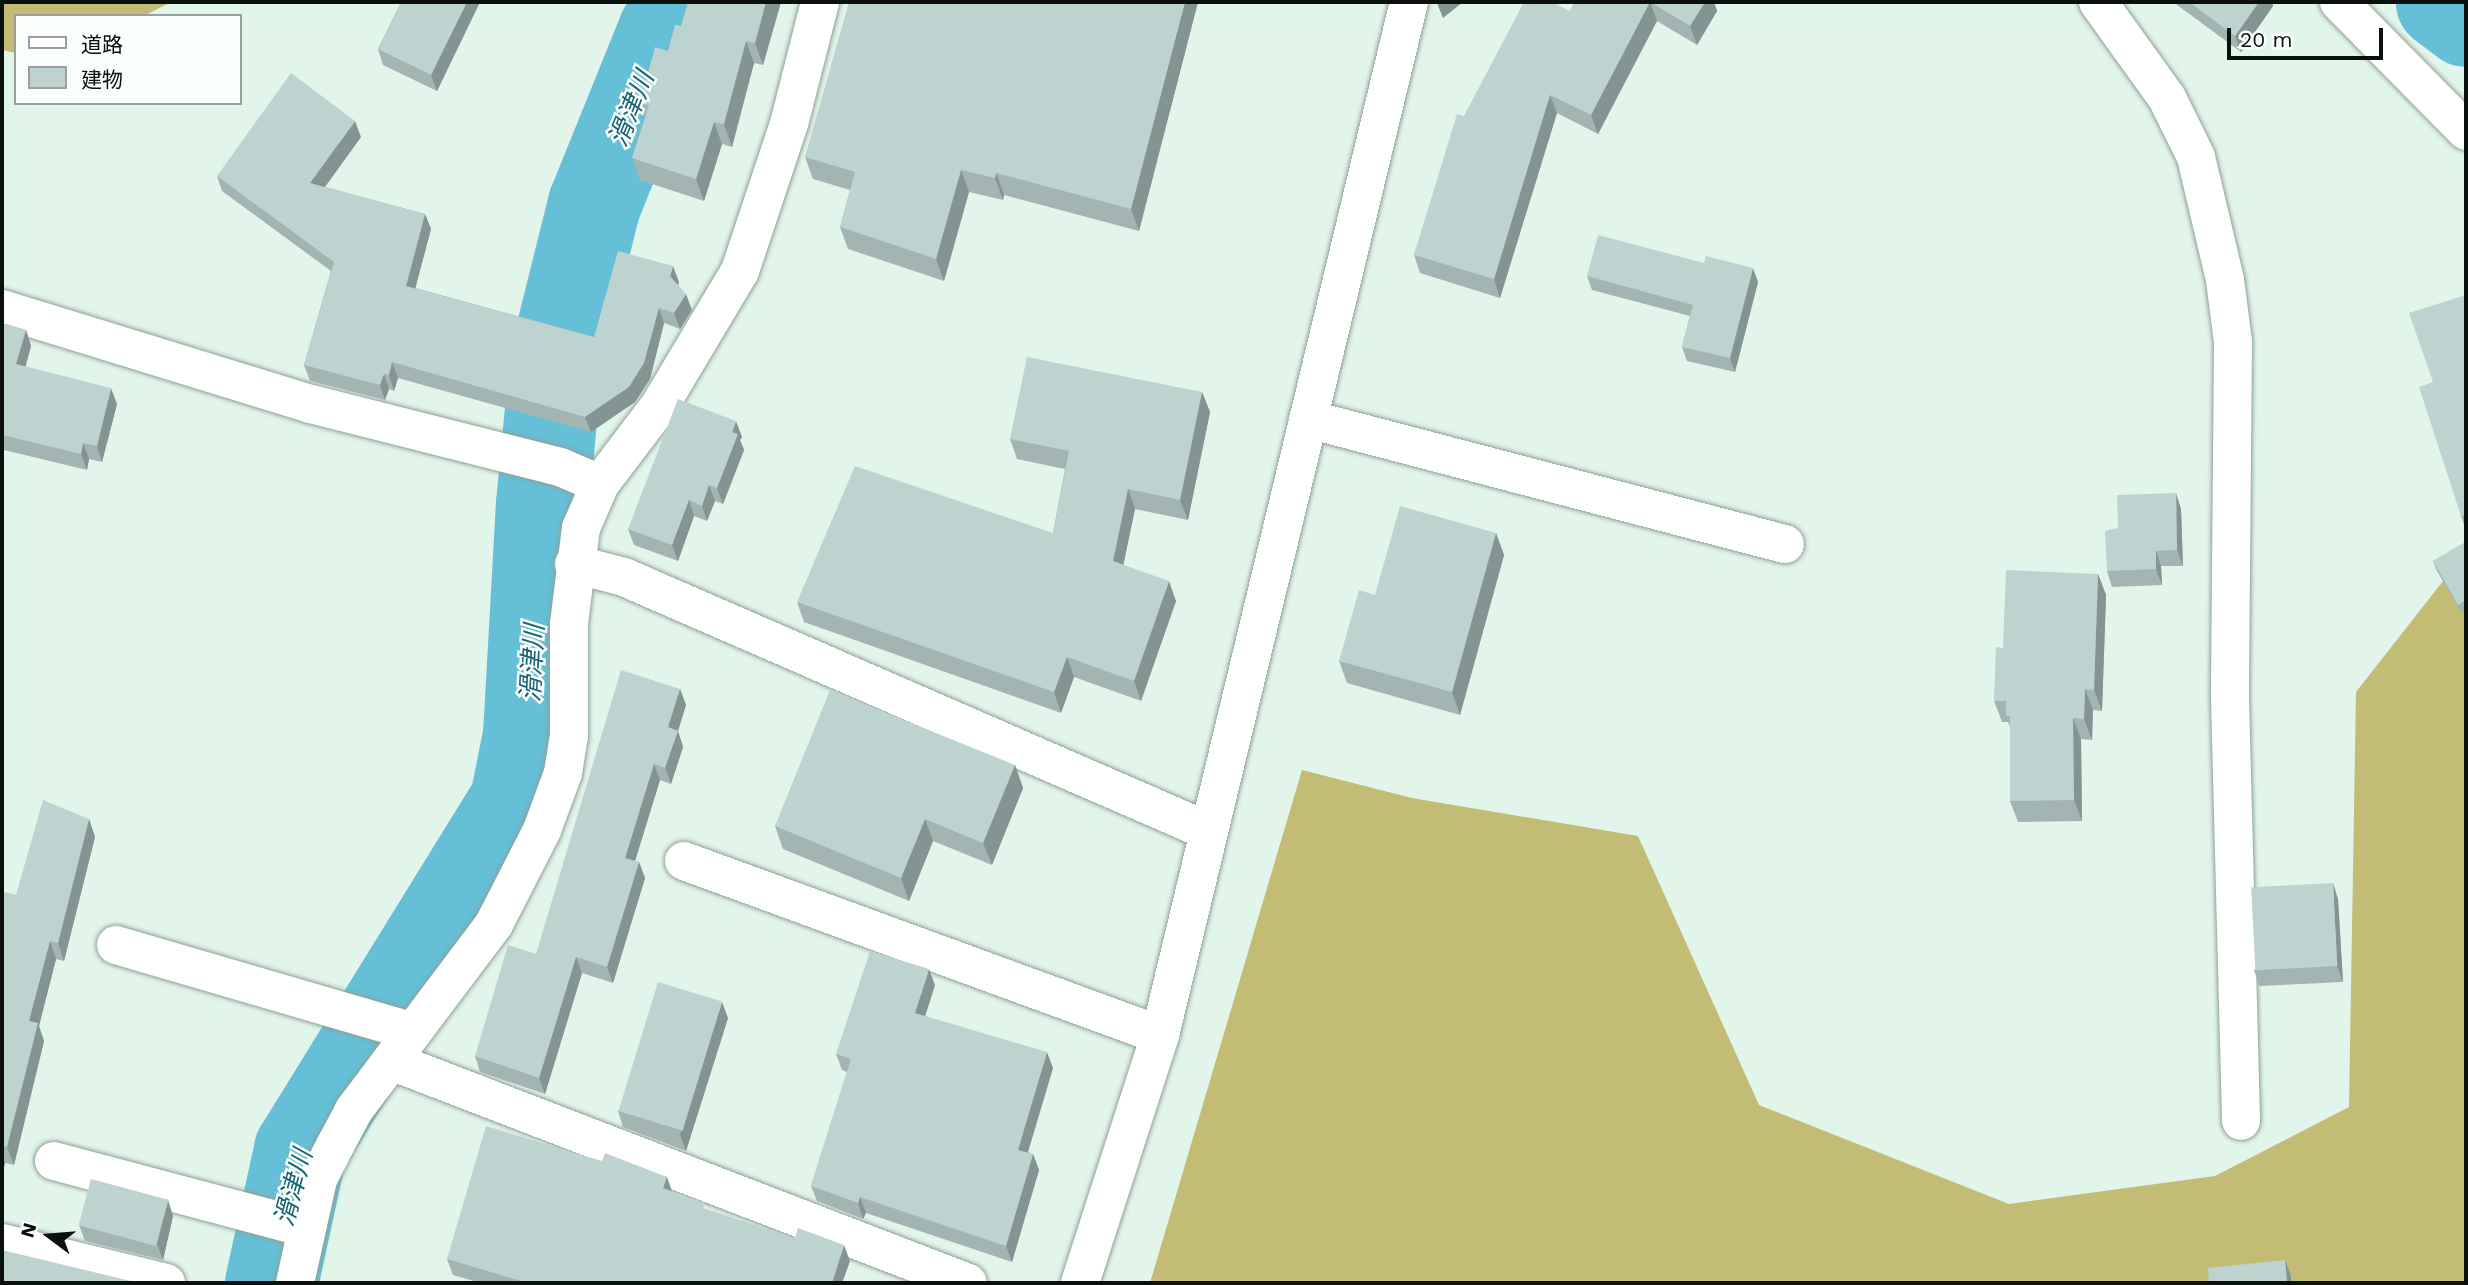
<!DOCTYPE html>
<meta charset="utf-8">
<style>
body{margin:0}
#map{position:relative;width:2468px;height:1285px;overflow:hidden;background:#e2f5ea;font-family:"Work Sans","Noto Sans JP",sans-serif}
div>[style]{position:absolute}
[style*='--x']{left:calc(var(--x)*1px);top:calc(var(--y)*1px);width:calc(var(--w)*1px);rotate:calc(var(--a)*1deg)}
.forest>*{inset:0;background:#c3bc74}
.river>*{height:93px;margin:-46.5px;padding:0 46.5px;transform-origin:46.5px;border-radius:46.5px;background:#64bfd7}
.roads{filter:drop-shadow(0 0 2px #8fa196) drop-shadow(0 0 2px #8fa196)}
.minor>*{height:38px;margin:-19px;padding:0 19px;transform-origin:19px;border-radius:19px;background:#fff}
.tertiary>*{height:38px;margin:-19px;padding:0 19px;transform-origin:19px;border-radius:19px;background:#fff}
.wall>*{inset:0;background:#a2b5b3}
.shaded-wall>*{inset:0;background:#849492}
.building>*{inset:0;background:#bcd3d0;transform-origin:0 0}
span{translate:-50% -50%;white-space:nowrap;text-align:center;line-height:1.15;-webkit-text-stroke:5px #fafefc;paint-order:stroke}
.water-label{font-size:26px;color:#186273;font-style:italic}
.frame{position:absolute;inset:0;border:4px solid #0a110d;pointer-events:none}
.legend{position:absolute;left:14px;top:14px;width:228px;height:91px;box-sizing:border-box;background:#fafefc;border:2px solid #9a9f9c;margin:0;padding:9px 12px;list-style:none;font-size:21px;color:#0a110d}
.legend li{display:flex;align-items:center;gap:14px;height:35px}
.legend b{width:35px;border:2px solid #9a9f9c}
.north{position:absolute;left:14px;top:1201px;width:70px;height:70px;-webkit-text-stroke:5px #fafefc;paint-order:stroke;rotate:286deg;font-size:19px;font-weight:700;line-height:28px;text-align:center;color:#0a110d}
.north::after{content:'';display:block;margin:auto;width:24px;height:32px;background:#0a110d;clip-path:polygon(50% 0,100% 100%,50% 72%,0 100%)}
.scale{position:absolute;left:2227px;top:28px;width:156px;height:32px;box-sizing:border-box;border:4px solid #0a110d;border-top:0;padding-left:9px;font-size:21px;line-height:24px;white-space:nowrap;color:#0a110d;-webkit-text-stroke:5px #fafefc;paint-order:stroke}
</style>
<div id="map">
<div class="forest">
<div style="clip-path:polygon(2px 2px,171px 2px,144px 16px,16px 16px,16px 53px,2px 50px)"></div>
<div style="clip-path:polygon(2447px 576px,2466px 586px,2466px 1283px,1150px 1283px,1302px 770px,1412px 798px,1638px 836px,1759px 1105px,2009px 1204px,2215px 1176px,2349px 1107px,2356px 692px)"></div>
</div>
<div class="river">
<div style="--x:2442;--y:2;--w:30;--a:37"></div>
<div style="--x:271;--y:1283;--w:136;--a:-77.7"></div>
<div style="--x:300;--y:1150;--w:411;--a:-58.3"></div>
<div style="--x:516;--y:800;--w:66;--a:-78.7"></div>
<div style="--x:529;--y:735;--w:231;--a:-86.8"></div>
<div style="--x:542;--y:504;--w:149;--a:-84.6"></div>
<div style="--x:556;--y:356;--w:157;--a:-76"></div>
<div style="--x:594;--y:204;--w:187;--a:-68"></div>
<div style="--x:664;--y:31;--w:34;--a:-58"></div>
</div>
<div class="roads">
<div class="minor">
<div style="--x:2098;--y:2;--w:118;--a:54.3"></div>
<div style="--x:2167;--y:98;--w:66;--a:63.8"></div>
<div style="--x:2196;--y:157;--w:126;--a:76.7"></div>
<div style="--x:2225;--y:280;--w:63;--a:82.6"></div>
<div style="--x:2233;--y:342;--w:357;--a:90.5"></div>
<div style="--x:2230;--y:699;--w:422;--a:88.5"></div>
<div style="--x:2;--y:309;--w:323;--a:17.1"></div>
<div style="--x:311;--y:404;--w:257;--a:14.2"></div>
<div style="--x:560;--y:467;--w:43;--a:23"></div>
<div style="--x:1308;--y:419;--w:493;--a:14.7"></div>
<div style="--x:574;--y:564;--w:52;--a:14.6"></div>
<div style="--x:624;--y:577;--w:637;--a:23.51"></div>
<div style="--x:684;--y:861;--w:507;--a:20.08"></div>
<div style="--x:116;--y:945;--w:309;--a:16.3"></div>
<div style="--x:391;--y:1061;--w:618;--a:21.04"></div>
<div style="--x:54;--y:1161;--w:260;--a:14.9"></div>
<div style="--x:2;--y:1243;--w:169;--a:13.7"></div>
<div style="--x:295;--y:1283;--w:107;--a:-77.5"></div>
<div style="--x:318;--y:1179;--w:39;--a:-63"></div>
<div style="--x:336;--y:1144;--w:38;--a:-62"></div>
<div style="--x:354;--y:1110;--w:233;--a:-53"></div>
<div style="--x:494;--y:924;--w:106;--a:-62.9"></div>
<div style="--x:542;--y:830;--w:61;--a:-69.8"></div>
<div style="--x:563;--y:773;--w:37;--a:-81"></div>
<div style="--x:569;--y:736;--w:112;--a:-90"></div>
<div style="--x:569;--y:624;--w:97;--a:-82.9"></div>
<div style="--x:581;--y:528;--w:48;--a:-66.6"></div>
<div style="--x:600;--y:484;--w:99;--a:-52.8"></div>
<div style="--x:660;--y:405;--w:156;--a:-59.2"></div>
<div style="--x:740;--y:271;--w:155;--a:-71.6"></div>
<div style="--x:789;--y:124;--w:126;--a:-75.7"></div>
</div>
<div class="tertiary">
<div style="--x:2339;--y:2;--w:181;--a:45.4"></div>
<div style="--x:1080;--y:1283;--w:261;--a:-72.1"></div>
<div style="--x:1160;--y:1035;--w:1063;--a:-76.45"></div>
</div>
</div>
<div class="wall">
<div style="clip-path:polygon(401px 2px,480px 2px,437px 91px,383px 65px,378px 49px)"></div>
<div style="clip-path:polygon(688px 2px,781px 2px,763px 65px,754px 63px,732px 147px,722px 144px,704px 201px,640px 180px,632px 158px,645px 117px,640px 103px,681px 26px)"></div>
<div style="clip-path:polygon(1198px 2px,1139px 231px,1004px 195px,1003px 200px,969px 192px,944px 281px,848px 249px,840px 227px,850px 190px,813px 179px,805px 157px)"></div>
<div style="clip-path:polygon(1575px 2px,1714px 2px,1717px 11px,1697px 45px,1657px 21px,1598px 134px,1557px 113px,1500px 298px,1420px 273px,1414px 255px,1464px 116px,1570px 11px)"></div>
<div style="clip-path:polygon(2173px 2px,2272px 2px,2273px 6px,2241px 52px)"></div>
<div style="clip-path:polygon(361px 137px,325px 187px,425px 214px,431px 229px,415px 288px,594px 337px,679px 282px,678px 285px,692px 310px,680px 329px,664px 323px,650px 379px,635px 402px,591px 432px,398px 378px,394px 391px,389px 389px,385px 400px,310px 381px,304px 365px,331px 271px,222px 191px,217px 176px)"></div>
<div style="clip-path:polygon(1587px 276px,1758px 282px,1735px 372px,1687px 361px,1682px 347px,1690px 316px,1592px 290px)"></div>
<div style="clip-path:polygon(2466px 295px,2466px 531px,2461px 516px,2433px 382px)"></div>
<div style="clip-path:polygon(2px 323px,26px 330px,31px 346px,25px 367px,117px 404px,102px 462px,89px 459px,87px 470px,4px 450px,3px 455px,2px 455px)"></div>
<div style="clip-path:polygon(1202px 392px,1210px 412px,1188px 520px,1135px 509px,1123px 565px,1176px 601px,1141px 701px,1074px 677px,1061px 713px,804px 622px,797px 602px,1053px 533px,1065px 469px,1017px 459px,1010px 439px)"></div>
<div style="clip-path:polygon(742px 437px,740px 440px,744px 450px,723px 504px,715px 501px,707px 521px,694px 516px,678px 561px,634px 545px,628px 529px)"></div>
<div style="clip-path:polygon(2181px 509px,2183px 566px,2161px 566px,2162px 585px,2112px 587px,2107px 571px,2118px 528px)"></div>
<div style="clip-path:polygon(1496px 533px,1504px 555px,1460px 715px,1347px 683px,1339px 661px,1375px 595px)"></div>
<div style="clip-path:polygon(2466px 542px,2466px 610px,2461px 613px,2436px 569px,2433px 561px)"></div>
<div style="clip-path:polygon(2098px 574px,2106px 595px,2102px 711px,2093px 710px,2092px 740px,2081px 739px,2082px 821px,2018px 822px,2010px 801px,2010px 727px,2008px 722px,2002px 722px,1994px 701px,2003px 648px)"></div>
<div style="clip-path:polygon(680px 689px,686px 705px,678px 731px,683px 747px,671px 784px,660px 780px,635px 861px,639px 862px,645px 878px,613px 983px,582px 973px,545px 1094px,480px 1072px,475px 1056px,536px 954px)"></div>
<div style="clip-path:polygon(1015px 765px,1023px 788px,992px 865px,933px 841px,909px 901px,783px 849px,775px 826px)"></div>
<div style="clip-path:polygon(89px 819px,95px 837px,64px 961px,56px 959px,39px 1026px,44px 1041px,14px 1165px,5px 1163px,2px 1176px,2px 892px,16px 895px)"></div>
<div style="clip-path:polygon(2338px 899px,2343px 982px,2259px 986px,2254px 970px)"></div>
<div style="clip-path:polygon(935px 985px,925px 1016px,1053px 1068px,1028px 1152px,1033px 1154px,1039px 1170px,1012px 1262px,866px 1213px,863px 1219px,817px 1201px,811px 1186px,847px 1072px,842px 1070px,836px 1054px)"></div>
<div style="clip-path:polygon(728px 1018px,686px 1151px,623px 1127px,618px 1111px)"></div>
<div style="clip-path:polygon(602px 1161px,667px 1177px,672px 1191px,707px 1210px,850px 1261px,842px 1283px,481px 1283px,453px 1275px,447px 1259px)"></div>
<div style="clip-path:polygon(173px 1216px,163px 1260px,85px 1241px,79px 1225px)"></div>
</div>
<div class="shaded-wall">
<div style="clip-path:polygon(467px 2px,480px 2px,437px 91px,431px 75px)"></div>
<div style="clip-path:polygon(766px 2px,781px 2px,763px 65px,755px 43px)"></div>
<div style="clip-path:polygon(1185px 2px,1198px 2px,1139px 231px,1131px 209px)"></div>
<div style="clip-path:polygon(1438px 2px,1463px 2px,1443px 18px,1437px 3px)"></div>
<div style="clip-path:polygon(1650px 2px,1657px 21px,1598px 134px,1591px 115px)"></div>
<div style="clip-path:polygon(1705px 2px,1714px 2px,1717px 11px,1697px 45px,1690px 26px)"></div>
<div style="clip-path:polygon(2259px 2px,2272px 2px,2273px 6px,2241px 52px,2235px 36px)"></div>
<div style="clip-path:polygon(746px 41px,754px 63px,732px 147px,724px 124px)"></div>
<div style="clip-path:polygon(1550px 95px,1557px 113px,1500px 298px,1494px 279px)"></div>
<div style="clip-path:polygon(355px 121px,361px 137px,316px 199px,310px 183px)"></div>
<div style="clip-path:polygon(714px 122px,722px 144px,704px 201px,696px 179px)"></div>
<div style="clip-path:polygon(961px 170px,969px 192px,944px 281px,936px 259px)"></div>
<div style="clip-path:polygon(996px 173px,1004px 195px,1003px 200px,995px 178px)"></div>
<div style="clip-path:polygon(425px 214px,431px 229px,412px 301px,406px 286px)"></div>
<div style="clip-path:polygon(673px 266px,679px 282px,676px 292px,670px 276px)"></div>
<div style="clip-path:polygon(1753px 268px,1758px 282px,1735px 372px,1730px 358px)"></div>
<div style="clip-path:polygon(686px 294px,692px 310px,680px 329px,674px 313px)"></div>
<div style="clip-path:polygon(659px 308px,664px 323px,650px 379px,635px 402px,591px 432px,585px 417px)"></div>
<div style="clip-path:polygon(26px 330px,31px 346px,22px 380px,16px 364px)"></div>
<div style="clip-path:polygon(392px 362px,398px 378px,394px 391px,389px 375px)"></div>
<div style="clip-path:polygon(384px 374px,389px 389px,385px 400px,380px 385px)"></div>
<div style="clip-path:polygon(111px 388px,117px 404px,102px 462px,97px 446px)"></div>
<div style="clip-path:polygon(1202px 392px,1210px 412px,1188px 520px,1180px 500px)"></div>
<div style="clip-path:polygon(736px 421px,742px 437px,740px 440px,744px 450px,723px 504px,717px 488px,732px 432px)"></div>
<div style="clip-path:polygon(83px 443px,89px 459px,87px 470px,81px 454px)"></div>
<div style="clip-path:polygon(709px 485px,715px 501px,707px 521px,702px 506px)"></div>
<div style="clip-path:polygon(1128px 489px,1135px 509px,1120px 581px,1113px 561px)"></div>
<div style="clip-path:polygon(2176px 493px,2181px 509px,2183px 566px,2177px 550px)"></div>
<div style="clip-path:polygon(689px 500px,694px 516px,678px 561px,672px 545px)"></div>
<div style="clip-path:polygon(1496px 533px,1504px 555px,1460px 715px,1452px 692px)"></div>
<div style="clip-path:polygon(2156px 551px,2161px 566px,2162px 585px,2156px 569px)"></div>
<div style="clip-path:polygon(2098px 574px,2106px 595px,2102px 711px,2094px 690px)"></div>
<div style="clip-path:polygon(1169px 581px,1176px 601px,1141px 701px,1134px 681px)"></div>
<div style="clip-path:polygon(1067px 657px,1074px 677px,1061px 713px,1054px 692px)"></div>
<div style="clip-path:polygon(680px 689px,686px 705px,678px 731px,683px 747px,671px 784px,665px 768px,668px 727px)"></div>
<div style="clip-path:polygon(2085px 689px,2093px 710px,2092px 740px,2084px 719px)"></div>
<div style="clip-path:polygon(2073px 718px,2081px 739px,2082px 821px,2074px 800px)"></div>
<div style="clip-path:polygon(654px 764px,660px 780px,631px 874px,625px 858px)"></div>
<div style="clip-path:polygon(1015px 765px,1023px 788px,992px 865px,983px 843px)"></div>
<div style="clip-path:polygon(89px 819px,95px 837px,64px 961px,58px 943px)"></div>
<div style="clip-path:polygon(925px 819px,933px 841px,909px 901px,901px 878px)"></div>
<div style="clip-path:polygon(639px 862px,645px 878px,613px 983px,607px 967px)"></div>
<div style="clip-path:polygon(2333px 883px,2338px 899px,2343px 982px,2337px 966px)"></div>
<div style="clip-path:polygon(50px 941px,56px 959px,39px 1026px,44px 1041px,14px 1165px,7px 1147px,29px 1021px)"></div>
<div style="clip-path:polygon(576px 957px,582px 973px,545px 1094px,539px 1078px)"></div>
<div style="clip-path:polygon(929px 969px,935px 985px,921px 1029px,915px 1013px)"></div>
<div style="clip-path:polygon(722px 1002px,728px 1018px,686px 1151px,680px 1135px)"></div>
<div style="clip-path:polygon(1047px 1052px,1053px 1068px,1024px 1165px,1018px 1150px)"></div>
<div style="clip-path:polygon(1033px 1154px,1039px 1170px,1012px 1262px,1006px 1246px)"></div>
<div style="clip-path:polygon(2px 1155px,5px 1163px,2px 1176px)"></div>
<div style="clip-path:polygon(667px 1177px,672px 1193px,663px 1188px)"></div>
<div style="clip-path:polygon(860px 1197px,866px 1213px,863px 1219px,858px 1203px)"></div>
<div style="clip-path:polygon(168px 1200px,173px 1216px,163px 1260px,157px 1244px)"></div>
<div style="clip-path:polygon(844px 1245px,850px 1261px,842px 1283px,832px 1283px)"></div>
<div style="clip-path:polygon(2285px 1260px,2291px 1276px,2291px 1283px,2287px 1283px)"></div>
</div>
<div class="building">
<div style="clip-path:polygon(401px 2px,467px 2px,431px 75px,378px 49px)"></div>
<div style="clip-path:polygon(688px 2px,766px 2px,755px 43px,746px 41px,724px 124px,714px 122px,696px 179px,632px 158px,649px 105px,640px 103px,655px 47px,668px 51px,675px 25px,681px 26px)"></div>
<div style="clip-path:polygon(849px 2px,1185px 2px,1131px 209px,996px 173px,995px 178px,961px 170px,936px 259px,840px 227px,855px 172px,805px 157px)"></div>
<div style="clip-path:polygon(1524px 2px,1552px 2px,1570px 11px,1575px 2px,1705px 2px,1690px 26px,1650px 2px,1591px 115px,1550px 95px,1494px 279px,1414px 255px,1457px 114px,1464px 116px)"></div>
<div style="clip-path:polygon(2189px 2px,2259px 2px,2235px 36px)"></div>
<div style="clip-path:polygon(291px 73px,355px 121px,310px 183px,425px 214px,406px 286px,594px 337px,618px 251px,673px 266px,670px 276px,686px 294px,674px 313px,659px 308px,644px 363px,629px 387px,585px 417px,392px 362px,389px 375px,384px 374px,380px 385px,304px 365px,334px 262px,217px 176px)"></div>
<div style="clip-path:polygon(1598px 235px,1704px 263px,1706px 256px,1753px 268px,1730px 358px,1682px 347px,1693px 305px,1587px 276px)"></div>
<div style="clip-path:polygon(2466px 295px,2466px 515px,2461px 516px,2419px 387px,2433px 382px,2409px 313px)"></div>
<div style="clip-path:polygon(2px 323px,26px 330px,16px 364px,111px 388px,97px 446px,83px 443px,81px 454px,2px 435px)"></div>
<div style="clip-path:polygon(1027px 357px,1202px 392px,1180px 500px,1128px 489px,1113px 561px,1169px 581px,1134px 681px,1067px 657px,1054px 692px,797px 602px,855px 466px,1053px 533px,1069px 451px,1010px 439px)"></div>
<div style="clip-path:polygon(678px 399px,736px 421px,732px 432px,738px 434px,717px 488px,709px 485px,702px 506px,689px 500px,672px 545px,628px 529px)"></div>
<div style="clip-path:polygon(2176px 493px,2177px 550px,2156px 551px,2156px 569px,2107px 571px,2105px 531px,2118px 528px,2117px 495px)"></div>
<div style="clip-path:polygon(1400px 506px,1496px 533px,1452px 692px,1339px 661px,1359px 590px,1375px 595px)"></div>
<div style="clip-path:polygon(2466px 542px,2466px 600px,2458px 605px,2433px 561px)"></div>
<div style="clip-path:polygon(2006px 570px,2098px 574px,2094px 690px,2085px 689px,2084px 719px,2073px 718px,2074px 800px,2010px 801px,2010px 716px,2006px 716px,2006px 701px,1994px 701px,1996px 647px,2003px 648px)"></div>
<div style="clip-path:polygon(621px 670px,680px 689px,668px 727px,678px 731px,665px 768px,654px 764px,625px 858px,639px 862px,607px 967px,576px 957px,539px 1078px,475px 1056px,508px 945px,536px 954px)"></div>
<div style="clip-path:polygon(830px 690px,1015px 765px,983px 843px,925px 819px,901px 878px,775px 826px)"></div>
<div style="clip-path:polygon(43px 800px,89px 819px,58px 943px,50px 941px,29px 1021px,38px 1023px,7px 1147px,2px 1146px,2px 892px,16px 895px)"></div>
<div style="left:2333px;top:883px;width:83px;height:82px;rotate:87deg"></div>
<div style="clip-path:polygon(870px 951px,929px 969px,915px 1013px,1047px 1052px,1018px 1150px,1033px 1154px,1006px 1246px,860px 1197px,858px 1203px,811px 1186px,851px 1059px,836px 1054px)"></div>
<div style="left:658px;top:982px;width:67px;height:135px;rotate:17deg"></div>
<div style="clip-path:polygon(486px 1126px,602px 1161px,605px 1153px,667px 1177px,663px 1188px,705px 1203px,703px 1208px,795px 1238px,798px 1228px,844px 1245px,832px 1283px,528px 1283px,447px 1259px)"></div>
<div style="left:91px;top:1179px;width:80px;height:48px;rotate:15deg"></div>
<div style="clip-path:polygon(2px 1250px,139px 1283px,2px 1283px)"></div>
<div style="clip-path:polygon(2285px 1260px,2287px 1283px,2209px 1283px,2208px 1268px)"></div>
</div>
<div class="water-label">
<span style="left:632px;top:109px;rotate:-68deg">滑津川</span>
<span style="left:533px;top:663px;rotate:-87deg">滑津川</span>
<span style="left:294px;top:1188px;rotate:-75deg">滑津川</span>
</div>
<div class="frame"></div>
<ul class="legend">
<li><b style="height:9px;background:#fff"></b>道路</li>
<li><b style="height:19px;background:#bcd3d0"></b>建物</li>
</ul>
<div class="north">N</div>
<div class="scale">20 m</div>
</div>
